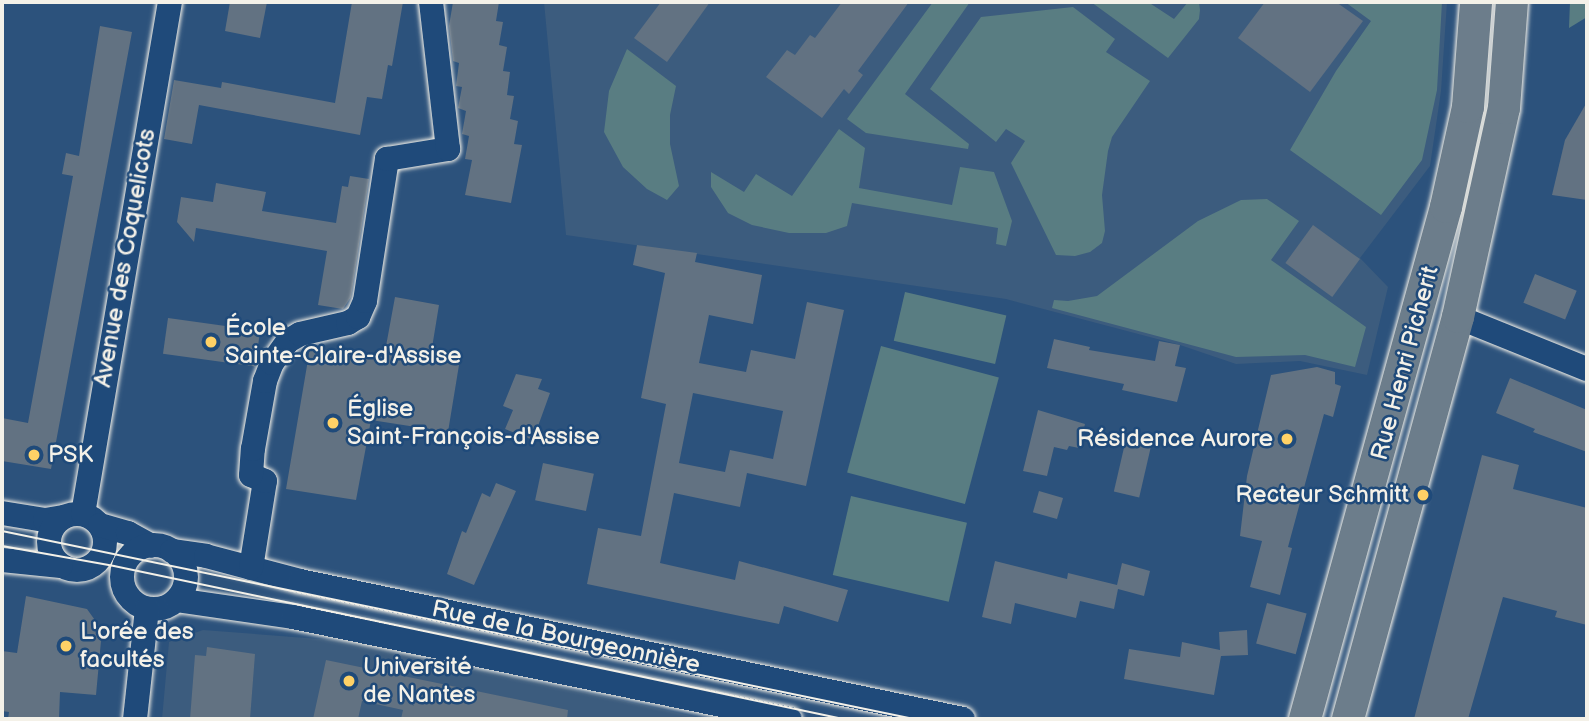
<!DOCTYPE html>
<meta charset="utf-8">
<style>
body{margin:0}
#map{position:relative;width:1589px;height:721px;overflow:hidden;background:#2c527c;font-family:"Balsamiq Sans",sans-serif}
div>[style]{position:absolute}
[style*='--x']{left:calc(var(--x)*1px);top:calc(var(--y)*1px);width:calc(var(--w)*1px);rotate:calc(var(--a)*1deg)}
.built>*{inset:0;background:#3c5c7e}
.green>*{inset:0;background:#597d82;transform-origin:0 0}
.building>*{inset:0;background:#627282;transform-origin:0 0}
.roads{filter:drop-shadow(0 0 2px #f4f1e8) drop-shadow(0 0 2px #f4f1e8)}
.minor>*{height:24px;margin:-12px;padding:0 12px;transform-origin:12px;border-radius:12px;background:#1f4a7a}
.minor>.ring{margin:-12px;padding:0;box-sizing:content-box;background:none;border:24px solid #1f4a7a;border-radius:50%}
.major>*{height:32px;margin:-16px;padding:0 16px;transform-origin:16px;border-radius:16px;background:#6c7d8b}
.tram>*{height:2px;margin:-1px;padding:0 1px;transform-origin:1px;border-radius:1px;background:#f4f1e8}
.dots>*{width:19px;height:19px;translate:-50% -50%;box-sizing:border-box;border:4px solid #1f4a7a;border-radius:50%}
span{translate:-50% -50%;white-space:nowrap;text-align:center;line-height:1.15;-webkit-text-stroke:5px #1f4a7a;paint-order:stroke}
.street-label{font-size:24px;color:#f4f1e8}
.poi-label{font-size:24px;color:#f4f1e8}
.left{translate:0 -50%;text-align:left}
.right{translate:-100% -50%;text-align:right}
.frame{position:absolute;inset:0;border:4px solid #f4f1e8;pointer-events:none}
</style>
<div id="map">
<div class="built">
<div style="clip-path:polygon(544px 2px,1447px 2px,1441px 91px,1430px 166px,1360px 258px,1388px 287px,1367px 375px,1300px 361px,1236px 364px,1180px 345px,1006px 299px,566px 235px)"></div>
<div style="clip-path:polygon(203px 630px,358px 642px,705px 719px,162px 719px,169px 642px)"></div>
</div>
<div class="green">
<div style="clip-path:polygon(933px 2px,970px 2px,905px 94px,969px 144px,968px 149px,866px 133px,847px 119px)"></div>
<div style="clip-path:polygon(1091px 2px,1148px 2px,1174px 19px,1188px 2px,1199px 2px,1200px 10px,1199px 19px,1168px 58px)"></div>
<div style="clip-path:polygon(1345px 2px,1442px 2px,1437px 90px,1422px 160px,1381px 215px,1290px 150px,1336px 71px,1371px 21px)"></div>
<div style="clip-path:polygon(1570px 2px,1587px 2px,1587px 17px,1569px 28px)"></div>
<div style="clip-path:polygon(1073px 7px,1115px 39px,1106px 52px,1150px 81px,1112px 137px,1108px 151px,1102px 195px,1105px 231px,1102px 243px,1090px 252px,1075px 256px,1056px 255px,1011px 163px,1025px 141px,1006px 129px,996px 142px,930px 89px,981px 17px)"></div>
<div style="clip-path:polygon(627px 49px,676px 86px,670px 115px,670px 144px,679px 186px,667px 200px,647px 189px,623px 167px,604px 132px,609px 91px)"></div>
<div style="clip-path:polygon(839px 129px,865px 148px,859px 188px,952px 205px,960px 167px,994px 172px,1012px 221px,1006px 246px,996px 244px,998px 228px,852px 203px,847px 226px,826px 233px,789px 233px,752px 225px,728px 213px,711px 187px,711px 172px,744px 192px,756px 174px,792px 196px)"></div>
<div style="clip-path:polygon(1267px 199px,1299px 221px,1271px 260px,1366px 327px,1355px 367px,1305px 355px,1236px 357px,1052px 308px,1054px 300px,1068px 301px,1097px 296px,1198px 221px,1241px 200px)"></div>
<div style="left:905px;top:292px;width:104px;height:50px;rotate:13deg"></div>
<div style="left:881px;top:346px;width:122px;height:131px;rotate:15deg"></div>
<div style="left:851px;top:496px;width:119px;height:81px;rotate:13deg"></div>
</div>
<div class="building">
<div style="clip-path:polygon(230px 2px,267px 2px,260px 38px,225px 31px)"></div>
<div style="clip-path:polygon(352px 2px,403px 2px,392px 66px,388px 65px,382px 99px,367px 97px,360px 135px,199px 105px,192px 144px,164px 139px,174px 80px,221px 88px,222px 82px,335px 103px)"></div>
<div style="clip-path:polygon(453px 2px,499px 2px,496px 21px,503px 22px,499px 45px,507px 47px,503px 71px,510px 72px,507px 95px,514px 96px,510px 119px,518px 121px,514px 144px,522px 145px,511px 203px,465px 195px,472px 160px,465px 159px,469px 136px,462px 134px,466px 111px,458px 108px,462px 87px,456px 86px,459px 63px,453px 61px,449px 26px)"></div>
<div style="clip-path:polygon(661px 2px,710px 2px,667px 62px,634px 38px)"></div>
<div style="clip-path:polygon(842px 2px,909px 2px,858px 71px,863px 75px,849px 94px,844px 89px,822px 118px,766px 77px,787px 50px,795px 55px,810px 35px,815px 38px)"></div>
<div style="clip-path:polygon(1265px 2px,1336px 2px,1363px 21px,1310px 92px,1238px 38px)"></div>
<div style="clip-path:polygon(100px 26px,132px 32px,51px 469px,2px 461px,2px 418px,28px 423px,73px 176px,62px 174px,66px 153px,79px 156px)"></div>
<div style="clip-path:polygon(1587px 102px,1587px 200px,1552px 195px,1565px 140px)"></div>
<div style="clip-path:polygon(350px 176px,369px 179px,351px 297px,343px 309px,318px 305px,327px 251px,196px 228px,194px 242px,177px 222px,181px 197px,213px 202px,216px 183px,266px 192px,262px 211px,336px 223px,342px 186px,348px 187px)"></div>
<div style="left:1313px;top:225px;width:58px;height:47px;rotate:36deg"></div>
<div style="clip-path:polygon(evenodd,637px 245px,697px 253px,695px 262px,762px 275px,753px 324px,709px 315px,699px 363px,746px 372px,751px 350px,795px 359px,807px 302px,844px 310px,806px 486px,747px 473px,740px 507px,674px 493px,660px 563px,735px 580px,739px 561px,848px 590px,838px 622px,784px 606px,779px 624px,587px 584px,598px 528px,641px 536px,666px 404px,641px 398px,665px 273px,633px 265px,637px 245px,693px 393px,783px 411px,773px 459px,730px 450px,725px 472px,679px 463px,693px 393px)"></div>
<div style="left:1535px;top:274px;width:45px;height:31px;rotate:22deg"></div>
<div style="clip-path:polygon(395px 297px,439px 305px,430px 360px,459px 365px,448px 432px,371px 420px,356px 500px,286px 489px,310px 348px,384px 357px)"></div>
<div style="left:168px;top:318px;width:93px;height:36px;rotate:8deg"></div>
<div style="clip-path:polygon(1054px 339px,1090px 347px,1089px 350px,1155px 361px,1159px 341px,1180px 345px,1175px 366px,1186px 368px,1177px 402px,1122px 390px,1124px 384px,1047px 368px)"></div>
<div style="clip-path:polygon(1317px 367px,1335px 372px,1335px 384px,1341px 386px,1333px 417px,1324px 414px,1288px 547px,1292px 548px,1280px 595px,1250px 587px,1262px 541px,1240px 536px,1247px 476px,1271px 375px)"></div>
<div style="clip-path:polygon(516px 374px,542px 379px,538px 389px,550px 393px,533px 440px,505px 429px,513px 410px,503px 406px)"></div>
<div style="clip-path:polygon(1510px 378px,1587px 410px,1587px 452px,1533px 432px,1535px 429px,1496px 413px)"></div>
<div style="clip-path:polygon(1038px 410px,1085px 424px,1079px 448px,1069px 446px,1067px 450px,1054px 447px,1047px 476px,1023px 471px)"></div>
<div style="left:1126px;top:439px;width:26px;height:54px;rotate:13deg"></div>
<div style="clip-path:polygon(1482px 455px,1519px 465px,1513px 489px,1587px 508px,1587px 625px,1555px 617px,1557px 611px,1503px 597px,1468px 719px,1414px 719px)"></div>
<div style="left:543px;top:463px;width:52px;height:38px;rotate:12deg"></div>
<div style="clip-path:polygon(496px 483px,516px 491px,474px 585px,447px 574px,462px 531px,466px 533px,482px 493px,490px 497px)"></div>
<div style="left:1039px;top:491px;width:25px;height:22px;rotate:16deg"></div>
<div style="clip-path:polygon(995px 561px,1067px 579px,1068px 573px,1117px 585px,1122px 563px,1150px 571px,1144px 596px,1118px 589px,1114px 609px,1080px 601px,1076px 618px,1015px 603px,1011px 624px,982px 617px)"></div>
<div style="clip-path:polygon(26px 596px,87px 609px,102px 630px,96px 695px,60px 692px,59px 719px,8px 719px,9px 712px,2px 711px,2px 651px,17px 653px)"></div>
<div style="left:1267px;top:603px;width:41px;height:42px;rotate:15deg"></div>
<div style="clip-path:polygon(1247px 630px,1248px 655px,1221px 656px,1214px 695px,1124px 679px,1129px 649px,1180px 657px,1182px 642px,1220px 650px,1219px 632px)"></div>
<div style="clip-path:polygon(207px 647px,255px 654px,250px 719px,190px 719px,195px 655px,206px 656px)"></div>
<div style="clip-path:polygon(326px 660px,568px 710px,567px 719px,401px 719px,403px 710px,362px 701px,358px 719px,313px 719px)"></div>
</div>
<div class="roads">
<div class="minor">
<div style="--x:1458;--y:317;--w:139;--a:22"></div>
<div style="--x:2;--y:513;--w:44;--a:9.2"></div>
<div style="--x:45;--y:520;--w:18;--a:-9"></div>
<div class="ring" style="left:49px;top:514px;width:32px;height:32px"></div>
<div style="--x:83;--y:514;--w:519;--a:-80.36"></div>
<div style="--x:100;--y:525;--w:29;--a:16"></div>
<div style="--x:128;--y:533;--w:26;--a:29"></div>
<div class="ring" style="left:122px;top:545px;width:40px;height:40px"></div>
<div style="--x:172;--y:551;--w:34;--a:8"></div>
<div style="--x:206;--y:556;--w:97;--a:14.9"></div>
<div style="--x:300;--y:581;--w:677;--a:11.76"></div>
<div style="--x:2;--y:560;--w:59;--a:5.8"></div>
<div style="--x:251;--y:568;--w:88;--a:-80.9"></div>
<div style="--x:265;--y:481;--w:15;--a:-157"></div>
<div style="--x:251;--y:475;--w:26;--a:-86"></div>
<div style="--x:253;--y:449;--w:69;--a:-80"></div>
<div style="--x:265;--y:381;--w:19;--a:-69"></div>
<div style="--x:272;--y:363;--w:27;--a:-54"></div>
<div style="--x:288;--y:341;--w:14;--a:-30"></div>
<div style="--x:300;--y:334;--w:49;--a:-12.9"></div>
<div style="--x:348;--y:323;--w:12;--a:-31"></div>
<div style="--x:358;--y:317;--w:17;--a:-66"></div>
<div style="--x:365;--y:301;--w:144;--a:-81.2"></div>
<div style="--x:387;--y:159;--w:62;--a:-9.3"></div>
<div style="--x:448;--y:149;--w:148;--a:-96.6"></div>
<div style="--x:177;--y:600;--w:117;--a:8.3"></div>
<div style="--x:293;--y:617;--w:507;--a:11.6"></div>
<div style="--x:135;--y:719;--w:111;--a:-83.8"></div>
</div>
<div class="major">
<div style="--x:1305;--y:719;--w:531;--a:-74.6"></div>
<div style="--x:1446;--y:207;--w:102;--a:-77.6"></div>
<div style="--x:1468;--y:107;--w:105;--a:-85.6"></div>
<div style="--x:1348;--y:719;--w:417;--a:-74.7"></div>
<div style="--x:1458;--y:317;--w:214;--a:-77.6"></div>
<div style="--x:1504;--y:108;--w:106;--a:-85.7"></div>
</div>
</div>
<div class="tram">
<div style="--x:2;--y:531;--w:931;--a:11.65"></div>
<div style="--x:2;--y:546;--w:114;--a:10.1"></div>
<div style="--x:114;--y:566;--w:745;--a:11.85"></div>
</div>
<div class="dots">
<div style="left:211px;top:342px;background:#ffd166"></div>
<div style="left:333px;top:423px;background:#ffd166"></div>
<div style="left:1287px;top:439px;background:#ffd166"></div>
<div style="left:34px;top:455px;background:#ffd166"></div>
<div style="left:1423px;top:495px;background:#ffd166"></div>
<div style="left:66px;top:646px;background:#ffd166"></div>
<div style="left:349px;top:681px;background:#ffd166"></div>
</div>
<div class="street-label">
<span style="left:125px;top:258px;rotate:-80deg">Avenue des Coquelicots</span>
<span style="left:1405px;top:363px;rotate:-75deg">Rue Henri Picherit</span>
<span style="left:566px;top:637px;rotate:12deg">Rue de la Bourgeonnière</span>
</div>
<div class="poi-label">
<span class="left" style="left:225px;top:342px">École<br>Sainte-Claire-d'Assise</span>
<span class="left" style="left:347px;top:423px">Église<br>Saint-François-d'Assise</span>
<span class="right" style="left:1273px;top:439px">Résidence Aurore</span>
<span class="left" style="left:48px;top:455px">PSK</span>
<span class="right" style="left:1409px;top:495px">Recteur Schmitt</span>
<span class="left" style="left:80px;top:646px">L'orée des<br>facultés</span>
<span class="left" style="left:363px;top:681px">Université<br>de Nantes</span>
</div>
<div class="frame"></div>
</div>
